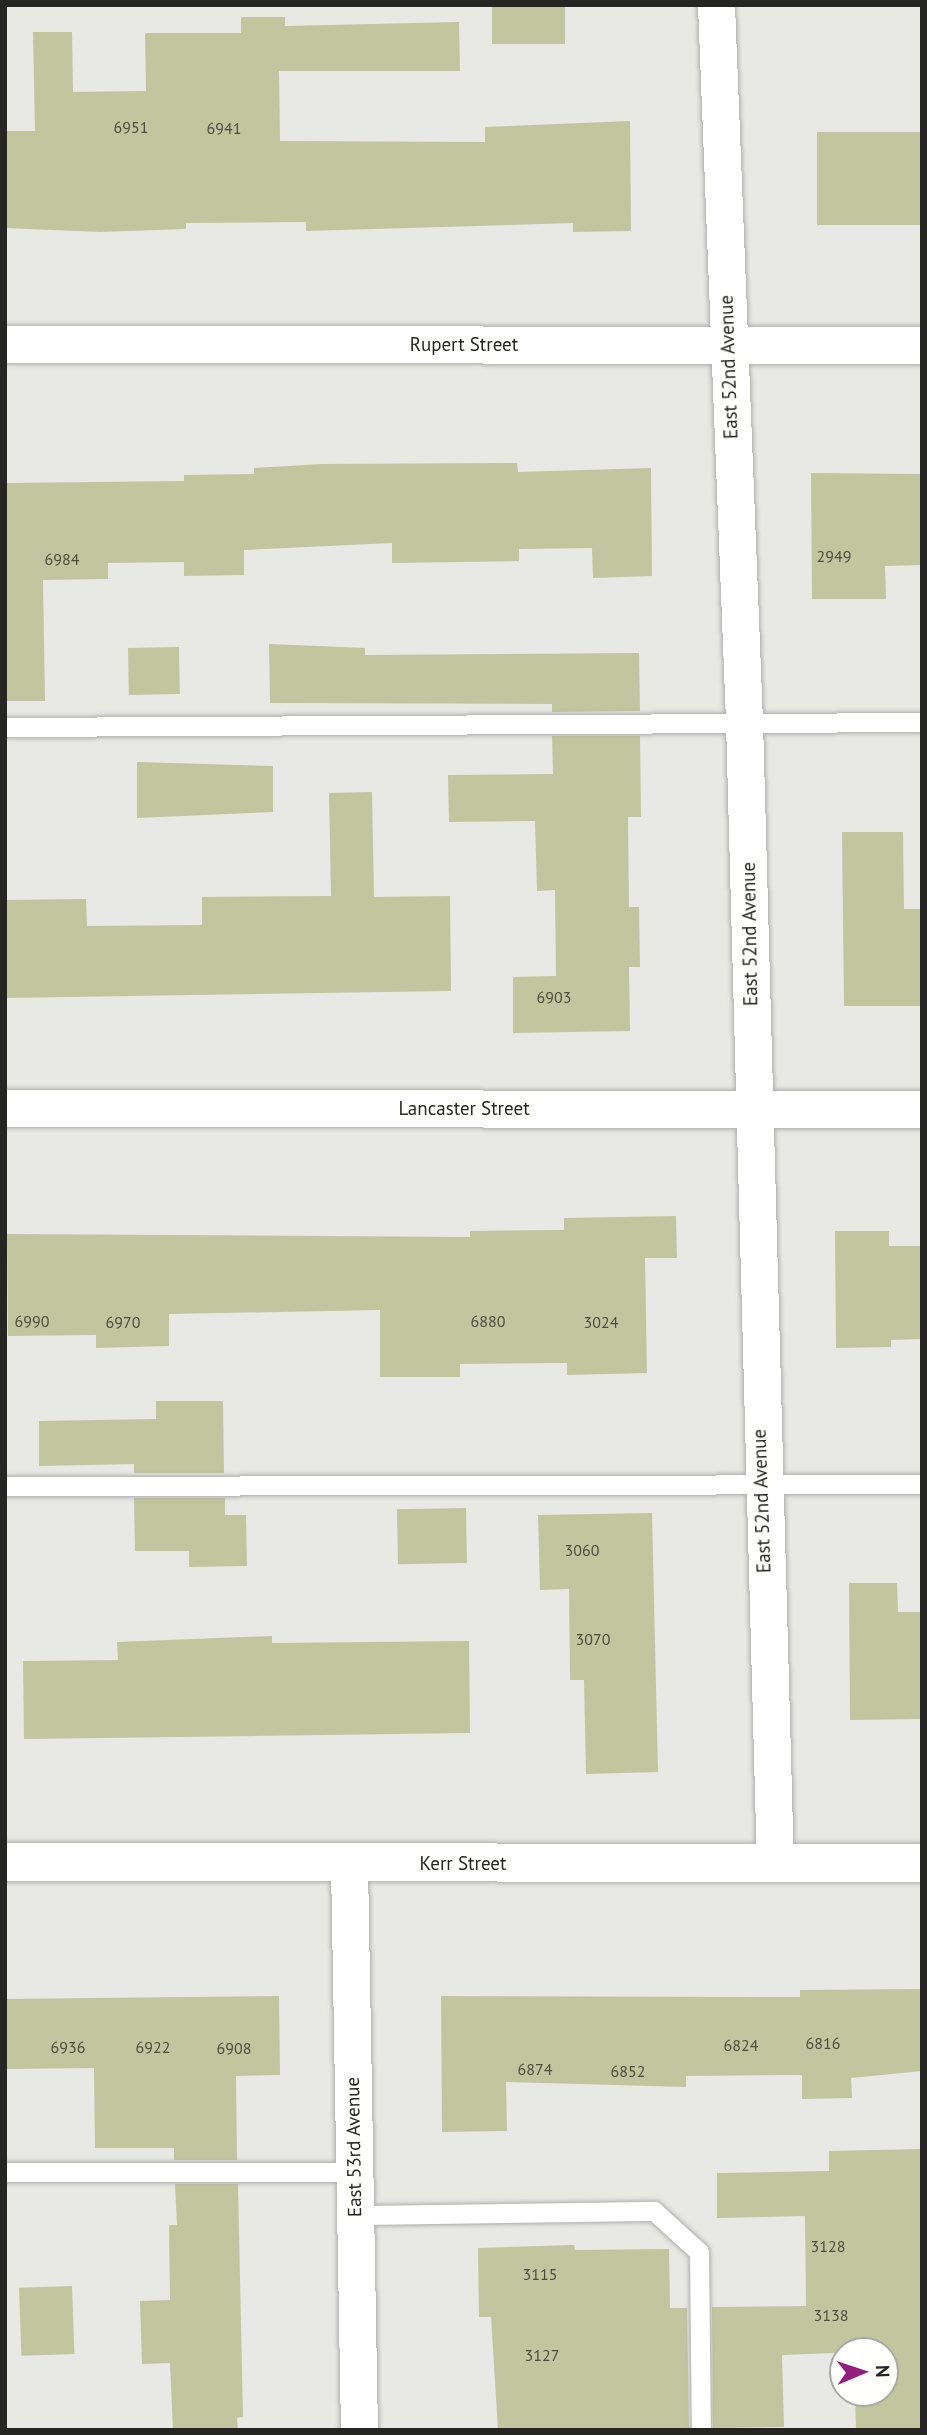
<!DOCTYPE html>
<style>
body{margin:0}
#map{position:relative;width:927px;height:2435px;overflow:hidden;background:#e8e8e5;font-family:"PT Sans",sans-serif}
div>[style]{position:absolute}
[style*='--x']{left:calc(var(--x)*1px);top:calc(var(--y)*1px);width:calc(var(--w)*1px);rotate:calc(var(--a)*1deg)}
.building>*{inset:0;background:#c1c69e;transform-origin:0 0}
.roads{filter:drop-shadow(0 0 2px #aeaeab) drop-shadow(0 0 2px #aeaeab)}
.service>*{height:19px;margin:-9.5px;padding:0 9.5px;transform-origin:9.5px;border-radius:9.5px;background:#fff}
.minor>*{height:37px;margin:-18.5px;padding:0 18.5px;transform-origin:18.5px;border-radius:18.5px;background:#fff}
.tertiary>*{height:38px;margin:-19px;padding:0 19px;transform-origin:19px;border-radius:19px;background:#fff}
span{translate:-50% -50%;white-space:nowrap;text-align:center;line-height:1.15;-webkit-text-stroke:7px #fffffe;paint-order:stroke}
.number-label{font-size:16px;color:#4c4d42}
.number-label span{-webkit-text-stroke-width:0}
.street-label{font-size:19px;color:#252524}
.frame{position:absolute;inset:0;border:7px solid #252524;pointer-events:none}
.north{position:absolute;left:829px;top:2337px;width:70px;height:70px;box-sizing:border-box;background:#fffffe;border:2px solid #a8a8a7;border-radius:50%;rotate:88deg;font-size:19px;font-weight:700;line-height:28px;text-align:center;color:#252524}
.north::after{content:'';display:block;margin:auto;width:24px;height:32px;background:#921e7d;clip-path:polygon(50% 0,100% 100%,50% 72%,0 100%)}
</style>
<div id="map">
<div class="building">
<div style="left:492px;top:5px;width:73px;height:39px"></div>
<div style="clip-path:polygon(241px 17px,285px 17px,285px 26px,459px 22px,460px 71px,279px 71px,280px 141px,485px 142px,485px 127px,630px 121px,631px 231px,573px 232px,573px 223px,306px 231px,306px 222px,186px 223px,186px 229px,100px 232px,5px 228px,5px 131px,35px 131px,33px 32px,72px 32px,73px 92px,146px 91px,145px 33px,241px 33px)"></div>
<div style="left:922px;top:132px;width:93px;height:105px;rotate:90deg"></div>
<div style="clip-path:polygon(517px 463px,518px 472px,651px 468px,652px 576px,593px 578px,592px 548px,519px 549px,519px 561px,392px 563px,392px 543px,244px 550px,244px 575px,184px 576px,184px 562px,108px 563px,108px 579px,43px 580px,45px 701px,5px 701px,5px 483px,184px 481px,184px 475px,254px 474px,254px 468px,322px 464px)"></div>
<div style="clip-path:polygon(811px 473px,922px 474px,922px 565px,885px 566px,886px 599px,812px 599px)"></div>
<div style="clip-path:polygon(269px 644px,365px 648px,365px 655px,639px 653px,640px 711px,552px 712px,552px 704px,270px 703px)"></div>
<div style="left:179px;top:647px;width:47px;height:51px;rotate:89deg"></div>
<div style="clip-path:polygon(552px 736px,640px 736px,641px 817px,628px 817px,629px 907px,639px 907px,640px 967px,629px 967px,630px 1031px,513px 1033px,513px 977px,556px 976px,555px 890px,537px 891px,535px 821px,449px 822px,448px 775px,553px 774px)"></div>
<div style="clip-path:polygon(137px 762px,273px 766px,273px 812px,137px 818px)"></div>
<div style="clip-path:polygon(372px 792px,374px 897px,450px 896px,451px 991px,5px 998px,5px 900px,86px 899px,87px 926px,202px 925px,202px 897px,331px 896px,329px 793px)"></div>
<div style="clip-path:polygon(842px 832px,903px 832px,904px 909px,922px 909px,922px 1006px,844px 1006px)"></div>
<div style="clip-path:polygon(676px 1216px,677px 1258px,645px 1258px,647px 1373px,567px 1375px,567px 1363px,460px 1364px,460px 1377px,380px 1377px,380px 1310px,169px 1314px,169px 1346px,96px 1348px,96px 1335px,8px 1336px,7px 1234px,470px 1237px,470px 1231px,564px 1230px,564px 1218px)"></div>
<div style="clip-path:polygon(835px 1231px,889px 1231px,889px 1246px,922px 1246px,922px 1339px,891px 1340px,891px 1347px,836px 1348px)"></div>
<div style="clip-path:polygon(156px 1401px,223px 1401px,224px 1473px,134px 1473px,134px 1464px,39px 1466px,39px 1421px,156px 1419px)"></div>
<div style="clip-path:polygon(134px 1498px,225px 1498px,225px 1515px,246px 1515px,247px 1566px,189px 1567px,189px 1551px,135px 1551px)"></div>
<div style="left:466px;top:1508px;width:55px;height:69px;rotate:89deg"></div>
<div style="clip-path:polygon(652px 1513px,658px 1772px,586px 1774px,584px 1680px,570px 1680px,569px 1589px,540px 1590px,538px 1515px)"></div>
<div style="clip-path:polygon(849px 1583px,897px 1583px,898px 1612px,922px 1612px,922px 1719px,850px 1720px)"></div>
<div style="clip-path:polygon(272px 1636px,272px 1643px,469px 1641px,470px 1733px,24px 1739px,23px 1661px,118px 1660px,117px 1642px)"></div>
<div style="clip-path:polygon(922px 1989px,922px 2071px,851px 2078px,852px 2098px,802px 2099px,802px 2075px,686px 2076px,686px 2087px,506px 2082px,507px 2131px,442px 2132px,441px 1996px,800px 1997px,800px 1990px)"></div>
<div style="clip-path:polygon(279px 1996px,280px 2075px,236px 2076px,237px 2160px,174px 2160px,174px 2148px,95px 2148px,94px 2068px,5px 2069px,5px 1999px)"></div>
<div style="clip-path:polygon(922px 2149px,922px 2430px,856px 2430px,855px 2393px,885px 2393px,885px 2351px,782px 2355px,784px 2427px,713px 2428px,712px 2307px,806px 2306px,805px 2216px,717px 2218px,717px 2173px,829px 2171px,829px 2151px)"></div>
<div style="clip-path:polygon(175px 2184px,238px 2184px,243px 2417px,237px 2418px,238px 2430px,173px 2430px,170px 2363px,142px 2364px,140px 2301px,170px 2300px,169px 2225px,177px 2225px)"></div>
<div style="clip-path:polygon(574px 2245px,575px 2250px,669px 2249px,670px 2308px,687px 2308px,689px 2428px,498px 2430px,491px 2317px,479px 2317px,478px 2248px)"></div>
<div style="left:72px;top:2286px;width:68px;height:53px;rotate:88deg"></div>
</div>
<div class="roads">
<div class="service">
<div style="--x:5;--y:727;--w:917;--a:-0.31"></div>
<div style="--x:5;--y:1486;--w:917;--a:-0.12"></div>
<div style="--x:5;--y:2172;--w:348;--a:0"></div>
<div style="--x:355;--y:2215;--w:299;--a:-0.8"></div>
<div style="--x:654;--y:2211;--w:61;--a:42.3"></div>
<div style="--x:699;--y:2252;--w:178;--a:89.4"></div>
</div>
<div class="minor">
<div style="--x:716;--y:5;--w:717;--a:87.76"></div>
<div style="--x:744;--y:721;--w:1142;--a:88.45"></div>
<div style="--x:5;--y:344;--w:917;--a:0.06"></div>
<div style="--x:5;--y:1108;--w:917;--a:0.06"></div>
<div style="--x:349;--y:1864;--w:566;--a:88.99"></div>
</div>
<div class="tertiary">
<div style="--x:5;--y:1862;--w:917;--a:0.06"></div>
</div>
</div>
<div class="number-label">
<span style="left:131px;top:127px">6951</span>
<span style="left:224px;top:128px">6941</span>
<span style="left:834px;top:556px">2949</span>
<span style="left:62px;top:559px">6984</span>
<span style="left:554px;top:997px">6903</span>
<span style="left:32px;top:1321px">6990</span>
<span style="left:488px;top:1321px">6880</span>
<span style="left:123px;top:1322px">6970</span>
<span style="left:601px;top:1322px">3024</span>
<span style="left:582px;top:1550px">3060</span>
<span style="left:593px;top:1639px">3070</span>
<span style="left:823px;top:2043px">6816</span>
<span style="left:741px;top:2045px">6824</span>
<span style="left:68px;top:2047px">6936</span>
<span style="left:153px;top:2047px">6922</span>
<span style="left:234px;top:2048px">6908</span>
<span style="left:535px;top:2069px">6874</span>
<span style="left:628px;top:2071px">6852</span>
<span style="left:828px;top:2246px">3128</span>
<span style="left:540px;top:2274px">3115</span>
<span style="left:831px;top:2315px">3138</span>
<span style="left:542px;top:2355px">3127</span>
</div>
<div class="street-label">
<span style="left:464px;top:345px">Rupert Street</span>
<span style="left:729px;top:367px;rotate:-92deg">East 52nd Avenue</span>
<span style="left:750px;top:934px;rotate:-91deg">East 52nd Avenue</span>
<span style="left:464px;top:1109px">Lancaster Street</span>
<span style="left:762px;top:1501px;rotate:-92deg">East 52nd Avenue</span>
<span style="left:463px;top:1864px">Kerr Street</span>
<span style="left:354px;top:2147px;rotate:-91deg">East 53rd Avenue</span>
</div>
<div class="frame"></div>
<div class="north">N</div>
</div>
